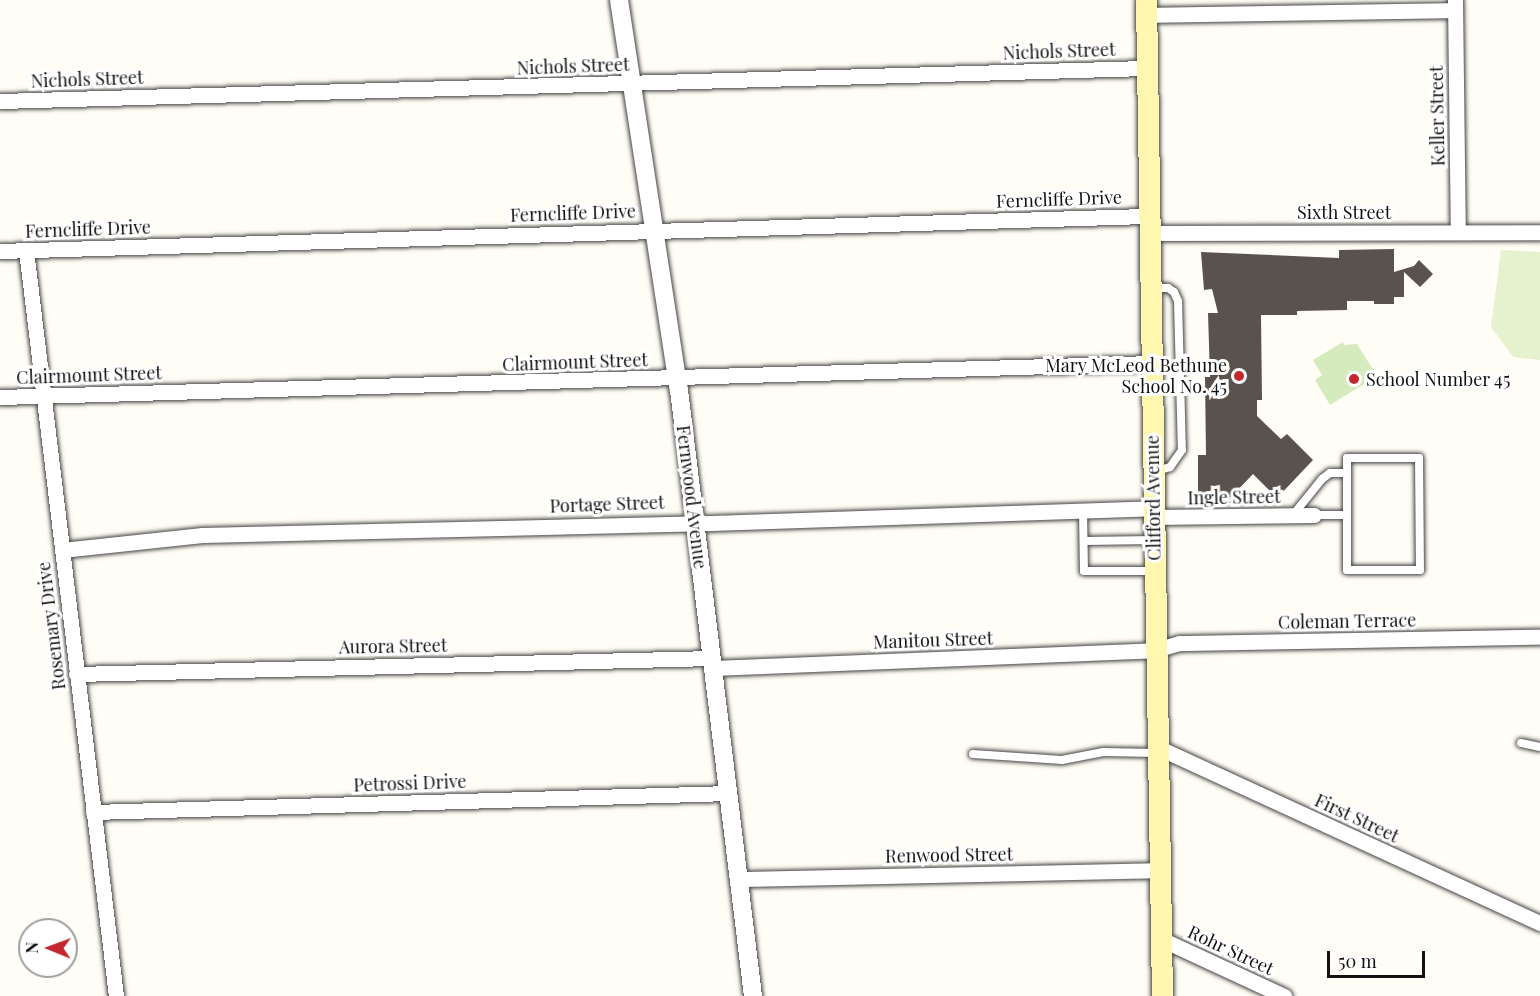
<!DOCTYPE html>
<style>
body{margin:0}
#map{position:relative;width:1540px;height:996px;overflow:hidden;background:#fffdf5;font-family:"Playfair Display",serif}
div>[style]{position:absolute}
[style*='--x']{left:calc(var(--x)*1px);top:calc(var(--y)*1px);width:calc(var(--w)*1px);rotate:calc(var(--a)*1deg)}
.green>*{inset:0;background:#d5ebbd}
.pitch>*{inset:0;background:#e6f2cf}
.building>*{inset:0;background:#5a524d}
.roads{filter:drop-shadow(0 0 2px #444) drop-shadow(0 0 2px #444)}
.service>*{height:8px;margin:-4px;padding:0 4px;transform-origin:4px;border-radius:4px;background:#fff}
.minor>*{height:15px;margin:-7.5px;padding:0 7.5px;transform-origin:7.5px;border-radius:7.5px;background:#fff}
.tertiary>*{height:18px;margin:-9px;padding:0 9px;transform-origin:9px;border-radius:9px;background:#fff}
.secondary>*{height:21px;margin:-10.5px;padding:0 10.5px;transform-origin:10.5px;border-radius:10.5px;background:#fff6b0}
.dots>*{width:16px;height:16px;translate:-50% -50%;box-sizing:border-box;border:3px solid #fff;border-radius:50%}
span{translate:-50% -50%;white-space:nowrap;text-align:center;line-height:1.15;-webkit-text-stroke:6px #fff;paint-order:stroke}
.street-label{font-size:18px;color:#111}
.poi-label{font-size:18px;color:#111}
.right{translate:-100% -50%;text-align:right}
.left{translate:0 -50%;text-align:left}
.north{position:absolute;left:18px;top:918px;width:60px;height:60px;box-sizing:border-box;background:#fff;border:2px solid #a0a0a0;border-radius:50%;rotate:271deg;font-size:16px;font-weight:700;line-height:24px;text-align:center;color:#111}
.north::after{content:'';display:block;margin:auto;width:21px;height:27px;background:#c4262e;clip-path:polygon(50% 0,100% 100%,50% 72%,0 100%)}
.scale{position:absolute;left:1327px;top:951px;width:98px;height:27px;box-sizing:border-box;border:3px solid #111;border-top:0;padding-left:8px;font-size:18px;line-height:21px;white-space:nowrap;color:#111;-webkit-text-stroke:4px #fff;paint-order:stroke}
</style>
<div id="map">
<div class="green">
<div style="clip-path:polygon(1343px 342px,1344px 345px,1357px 344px,1377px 376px,1330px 405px,1315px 380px,1322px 375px,1313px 360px)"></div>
</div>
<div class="pitch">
<div style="clip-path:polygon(1501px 250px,1540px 252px,1540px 360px,1513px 357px,1491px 327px)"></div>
</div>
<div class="building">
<div style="clip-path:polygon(1394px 249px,1394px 272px,1414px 266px,1419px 260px,1433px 274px,1420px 287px,1404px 272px,1404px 297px,1394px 297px,1394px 304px,1374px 304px,1374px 301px,1347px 301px,1347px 310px,1297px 311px,1297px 315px,1261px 315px,1262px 400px,1257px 400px,1257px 416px,1281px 439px,1287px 434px,1313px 460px,1277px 498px,1253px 474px,1232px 496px,1232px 503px,1198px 503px,1198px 455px,1206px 455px,1205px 377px,1210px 377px,1208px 313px,1218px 313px,1212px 289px,1204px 290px,1201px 252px,1339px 258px,1339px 250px)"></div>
</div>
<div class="roads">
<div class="service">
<div style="--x:1153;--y:288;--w:15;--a:0"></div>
<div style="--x:1168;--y:288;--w:7;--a:34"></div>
<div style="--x:1174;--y:292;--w:10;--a:66"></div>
<div style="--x:1178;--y:301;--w:149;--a:88.5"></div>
<div style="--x:1182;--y:450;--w:21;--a:125"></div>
<div style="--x:1170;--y:467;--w:14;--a:163"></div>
<div style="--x:1347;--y:473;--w:15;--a:-90"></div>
<div style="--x:1347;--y:458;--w:72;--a:0"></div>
<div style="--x:1419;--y:458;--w:112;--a:89.5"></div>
<div style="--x:1420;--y:570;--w:73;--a:180"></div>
<div style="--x:1347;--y:570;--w:55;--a:-90"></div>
<div style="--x:1083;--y:510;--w:61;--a:89.1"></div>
<div style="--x:1084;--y:571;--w:68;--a:0"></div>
<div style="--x:1293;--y:515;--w:46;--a:-51.1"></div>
<div style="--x:1322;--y:479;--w:10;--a:-37"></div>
<div style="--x:1330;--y:473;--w:17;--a:0"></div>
<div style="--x:1347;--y:473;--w:42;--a:90"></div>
<div style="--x:1347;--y:515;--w:33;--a:180"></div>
<div style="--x:1084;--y:541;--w:70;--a:-0.8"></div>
<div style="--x:1521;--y:743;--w:19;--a:12"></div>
<div style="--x:973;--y:754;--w:89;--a:3.9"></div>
<div style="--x:1062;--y:760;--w:42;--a:-11"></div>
<div style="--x:1103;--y:752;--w:53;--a:1.1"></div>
</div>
<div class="minor">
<div style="--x:1455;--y:0;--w:231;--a:89.3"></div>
<div style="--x:1146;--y:15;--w:309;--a:-0.9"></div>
<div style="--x:0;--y:101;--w:1147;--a:-1.65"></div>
<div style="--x:1149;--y:233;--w:391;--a:-0.1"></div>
<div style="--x:26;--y:250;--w:751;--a:83.12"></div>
<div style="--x:0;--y:251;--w:1149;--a:-1.75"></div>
<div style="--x:0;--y:397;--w:1151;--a:-1.69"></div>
<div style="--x:1153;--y:517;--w:161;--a:-0.7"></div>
<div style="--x:62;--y:550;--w:141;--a:-6.1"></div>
<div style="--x:202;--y:535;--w:509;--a:-1.35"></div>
<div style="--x:711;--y:523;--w:442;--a:-1.9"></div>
<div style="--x:713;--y:668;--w:442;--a:-2.3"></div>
<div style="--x:1155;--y:650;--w:25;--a:-16"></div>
<div style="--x:1179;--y:643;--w:361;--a:-1"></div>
<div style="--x:76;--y:674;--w:636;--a:-1.44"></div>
<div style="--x:1157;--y:747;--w:422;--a:24.7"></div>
<div style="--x:93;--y:812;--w:635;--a:-1.71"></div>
<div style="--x:739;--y:879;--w:421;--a:-1.2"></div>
<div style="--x:1161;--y:939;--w:136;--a:24.9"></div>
</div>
<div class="tertiary">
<div style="--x:619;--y:0;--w:395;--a:81.3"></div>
<div style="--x:679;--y:390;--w:611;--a:83.04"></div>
</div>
<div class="secondary">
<div style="--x:1146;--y:0;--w:996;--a:89.08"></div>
</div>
</div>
<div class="dots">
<div style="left:1239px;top:376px;background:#c4262e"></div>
<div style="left:1354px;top:379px;background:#c4262e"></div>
</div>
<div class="street-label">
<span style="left:1059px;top:51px;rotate:-2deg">Nichols Street</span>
<span style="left:573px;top:66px;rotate:-2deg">Nichols Street</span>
<span style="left:87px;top:79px;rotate:-2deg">Nichols Street</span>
<span style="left:1437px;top:116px;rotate:-91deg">Keller Street</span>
<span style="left:1059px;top:199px;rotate:-2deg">Ferncliffe Drive</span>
<span style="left:1344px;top:212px">Sixth Street</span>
<span style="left:573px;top:213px;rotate:-2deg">Ferncliffe Drive</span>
<span style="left:88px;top:229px;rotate:-2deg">Ferncliffe Drive</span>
<span style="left:575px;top:362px;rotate:-2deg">Clairmount Street</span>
<span style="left:89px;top:375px;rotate:-2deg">Clairmount Street</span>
<span style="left:692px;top:497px;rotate:83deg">Fernwood Avenue</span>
<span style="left:1234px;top:497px;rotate:-1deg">Ingle Street</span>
<span style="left:1153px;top:498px;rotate:-91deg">Clifford Avenue</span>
<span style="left:607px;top:504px;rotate:-2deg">Portage Street</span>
<span style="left:1347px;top:621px;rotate:-1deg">Coleman Terrace</span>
<span style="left:51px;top:626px;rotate:-97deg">Rosemary Drive</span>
<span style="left:933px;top:640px;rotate:-2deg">Manitou Street</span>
<span style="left:393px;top:646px;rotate:-1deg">Aurora Street</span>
<span style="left:410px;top:783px;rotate:-2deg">Petrossi Drive</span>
<span style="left:1357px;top:818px;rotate:25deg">First Street</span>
<span style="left:949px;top:855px;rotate:-1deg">Renwood Street</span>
<span style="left:1231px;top:950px;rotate:25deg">Rohr Street</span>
</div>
<div class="poi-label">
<span class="right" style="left:1227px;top:376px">Mary McLeod Bethune<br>School No. 45</span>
<span class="left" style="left:1366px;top:379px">School Number 45</span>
</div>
<div class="north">N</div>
<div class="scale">50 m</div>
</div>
